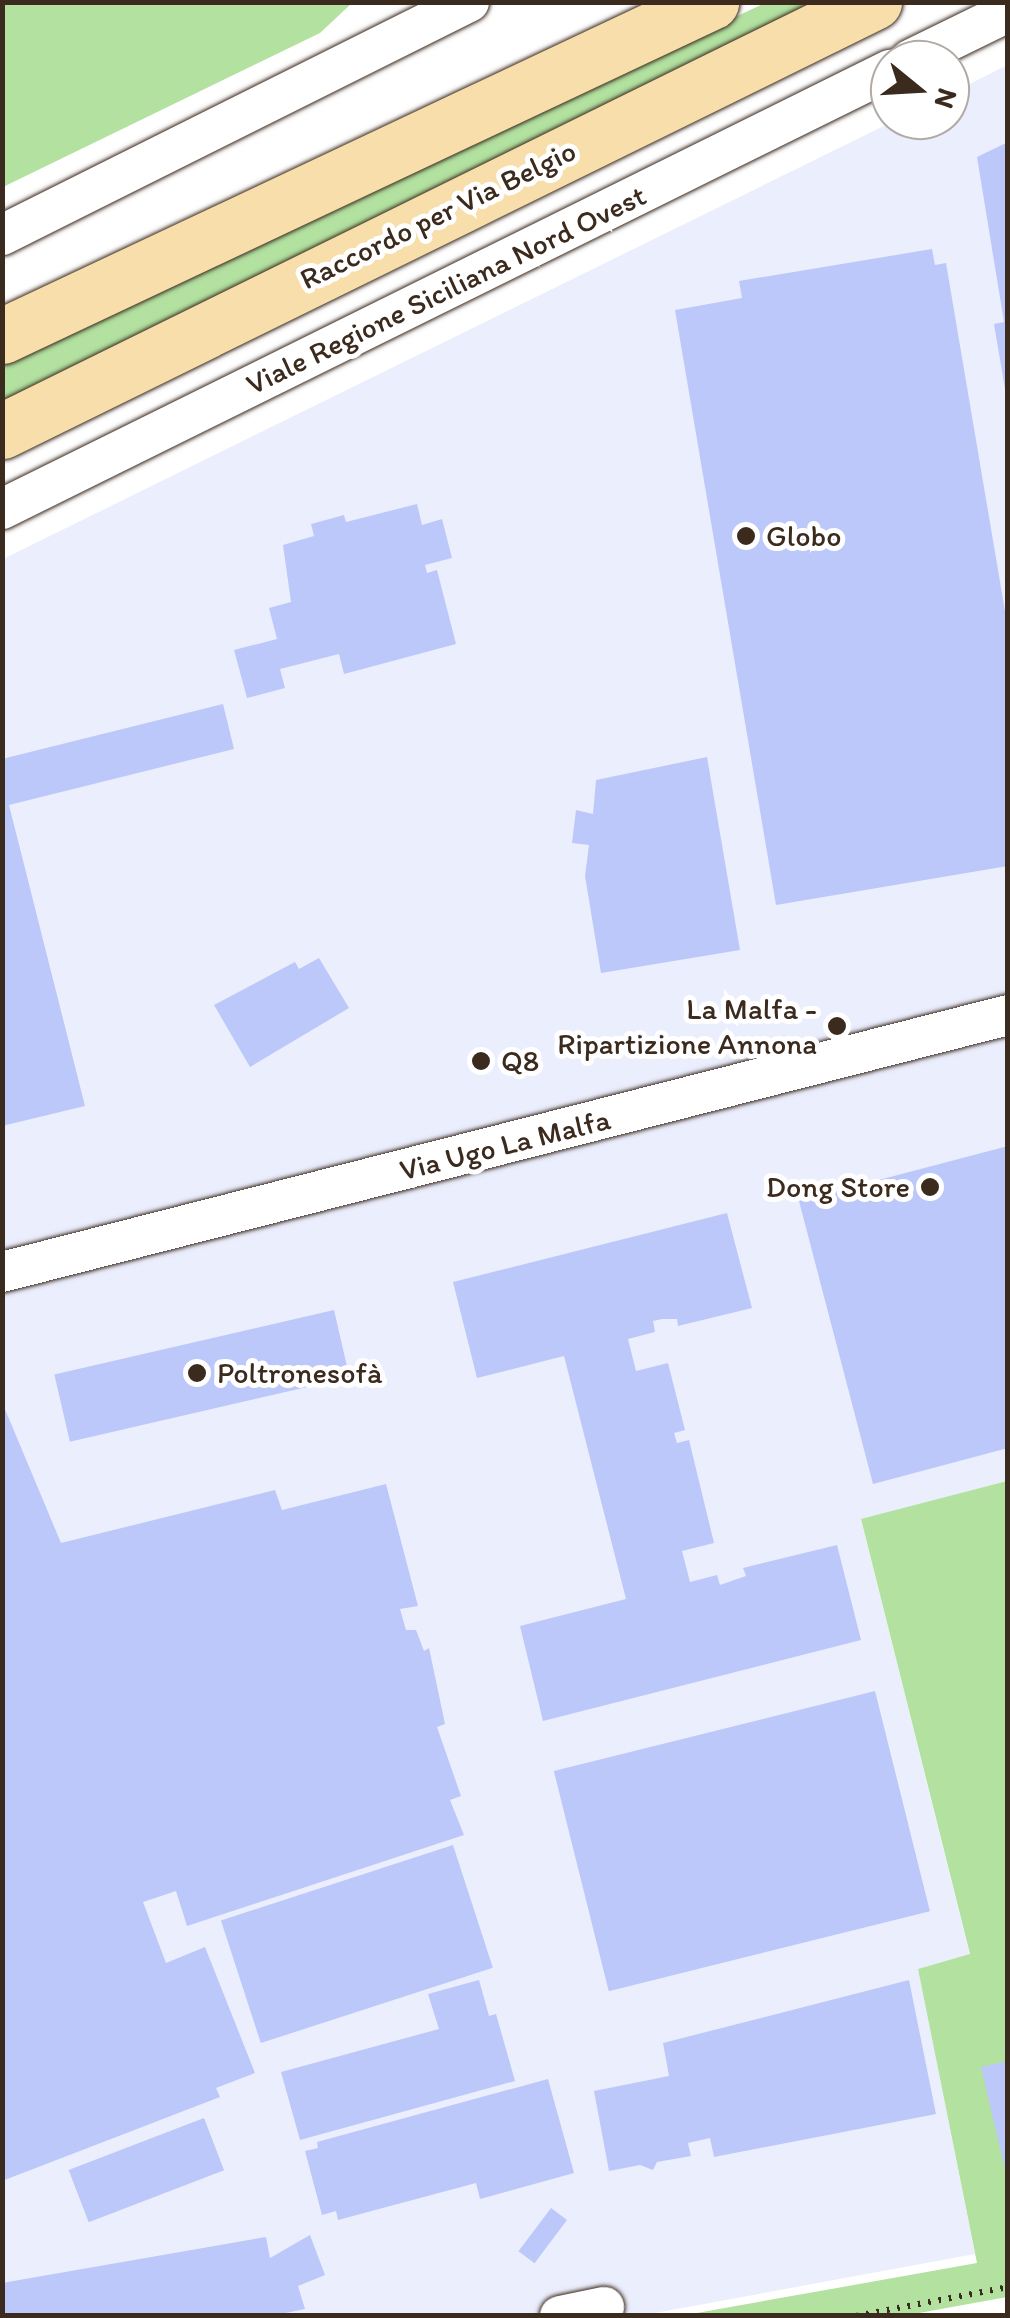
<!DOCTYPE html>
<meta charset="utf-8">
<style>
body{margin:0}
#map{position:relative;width:1010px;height:2318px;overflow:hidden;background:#fff;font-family:Itim,sans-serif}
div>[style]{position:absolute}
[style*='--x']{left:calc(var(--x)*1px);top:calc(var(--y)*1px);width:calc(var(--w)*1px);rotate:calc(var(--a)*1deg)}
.built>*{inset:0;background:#ebeefd}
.green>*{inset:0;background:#b2e1a0}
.building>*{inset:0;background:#bcc8f9;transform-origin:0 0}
.path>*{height:6px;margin-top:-3px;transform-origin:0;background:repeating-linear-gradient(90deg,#3b2a1e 0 2.5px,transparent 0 10.5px)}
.roads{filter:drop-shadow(0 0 2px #3b2a1e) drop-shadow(0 0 2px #3b2a1e)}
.minor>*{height:40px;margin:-20px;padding:0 20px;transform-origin:20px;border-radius:20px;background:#fff}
.highway>*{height:55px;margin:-27.5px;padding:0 27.5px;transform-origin:27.5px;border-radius:27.5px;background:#f8deab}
.dots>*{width:28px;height:28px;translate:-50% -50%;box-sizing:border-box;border:5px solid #fff;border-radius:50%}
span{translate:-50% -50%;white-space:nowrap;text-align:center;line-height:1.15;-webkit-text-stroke:10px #fff;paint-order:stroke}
.street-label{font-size:30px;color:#3b2a1e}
.poi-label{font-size:30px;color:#3b2a1e}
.left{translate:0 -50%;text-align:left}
.right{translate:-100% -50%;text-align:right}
.frame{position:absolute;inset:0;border:5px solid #3b2a1e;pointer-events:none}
.north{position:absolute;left:870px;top:40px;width:100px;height:100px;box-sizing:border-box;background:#fff;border:2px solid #b1aaa5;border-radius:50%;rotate:108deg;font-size:28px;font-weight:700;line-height:40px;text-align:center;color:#3b2a1e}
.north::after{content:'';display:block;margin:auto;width:35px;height:45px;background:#3b2a1e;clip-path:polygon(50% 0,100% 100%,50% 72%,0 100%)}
</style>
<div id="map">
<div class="built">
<div style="clip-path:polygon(1007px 65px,1007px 1481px,861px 1520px,970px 1955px,918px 1969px,975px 2254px,644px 2315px,3px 2316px,3px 559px,896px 120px,950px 120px,950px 94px)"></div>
</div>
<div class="green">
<div style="clip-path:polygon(3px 2px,352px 2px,352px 3px,320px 33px,3px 187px)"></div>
<div style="clip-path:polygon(765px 3px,816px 3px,3px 404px,3px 360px)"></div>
<div style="clip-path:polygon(1007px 1481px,1007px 2297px,908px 2315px,680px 2316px,977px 2263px,918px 1969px,970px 1954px,861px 1519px)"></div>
</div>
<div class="building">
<div style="clip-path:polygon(1008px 142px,1008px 389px,1005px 389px,994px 324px,1004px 322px,977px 157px)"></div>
<div style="clip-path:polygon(932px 249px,935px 265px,946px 263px,1008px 629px,1008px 866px,776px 905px,675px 310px,742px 298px,739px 281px)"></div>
<div style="clip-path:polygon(417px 504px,422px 525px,442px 519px,452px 558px,425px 565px,427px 573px,437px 570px,456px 644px,344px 674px,339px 654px,280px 669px,285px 688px,247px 698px,234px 650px,277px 639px,269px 608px,291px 602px,283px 545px,314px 536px,311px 524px,344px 515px,346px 522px)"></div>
<div style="clip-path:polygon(223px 704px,234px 749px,9px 805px,85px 1106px,2px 1126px,2px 759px)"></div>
<div style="clip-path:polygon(707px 757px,740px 950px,601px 973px,585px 876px,589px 845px,572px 843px,576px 810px,593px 814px,596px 780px)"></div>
<div style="clip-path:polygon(319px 958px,349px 1008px,250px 1067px,214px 1005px,295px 962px,299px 969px)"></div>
<div style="clip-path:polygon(1008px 1146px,1008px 1448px,873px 1484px,799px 1201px)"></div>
<div style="clip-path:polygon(727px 1213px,752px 1308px,678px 1326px,677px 1319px,662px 1319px,653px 1321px,655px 1332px,628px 1339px,636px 1371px,668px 1363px,685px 1430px,674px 1433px,677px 1443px,689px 1440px,714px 1543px,682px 1551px,690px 1582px,717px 1575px,720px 1585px,746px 1576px,743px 1568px,837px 1545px,861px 1640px,543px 1721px,520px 1626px,626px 1599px,564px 1356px,477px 1378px,453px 1282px)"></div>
<div style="left:334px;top:1310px;width:69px;height:287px;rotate:77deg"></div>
<div style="clip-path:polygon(2px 1402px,61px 1543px,275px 1490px,282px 1510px,386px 1484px,418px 1606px,400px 1609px,406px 1630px,416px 1630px,424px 1651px,429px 1648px,445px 1724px,437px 1727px,461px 1796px,450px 1800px,464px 1835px,187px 1926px,176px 1891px,143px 1902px,166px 1963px,205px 1947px,255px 2073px,216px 2088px,220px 2097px,2px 2181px)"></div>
<div style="left:875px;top:1691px;width:227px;height:331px;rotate:76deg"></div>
<div style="left:453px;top:1845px;width:129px;height:244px;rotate:72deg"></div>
<div style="clip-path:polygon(479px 1980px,489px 2016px,496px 2014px,515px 2081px,300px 2140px,281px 2072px,439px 2029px,428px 1994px)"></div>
<div style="clip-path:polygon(909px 1980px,936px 2114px,714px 2157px,710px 2138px,688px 2143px,691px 2156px,657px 2162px,653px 2170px,640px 2165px,609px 2171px,594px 2091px,669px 2076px,663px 2043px)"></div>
<div style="clip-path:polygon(1008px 2061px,1008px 2173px,1006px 2174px,981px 2067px)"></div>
<div style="clip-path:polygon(548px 2079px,574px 2173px,480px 2199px,476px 2183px,338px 2220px,336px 2211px,322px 2215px,305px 2151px,318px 2148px,317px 2142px)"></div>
<div style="left:204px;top:2118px;width:56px;height:145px;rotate:69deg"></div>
<div style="left:551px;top:2208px;width:20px;height:54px;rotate:37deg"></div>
<div style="clip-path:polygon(310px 2235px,325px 2275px,298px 2286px,305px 2309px,271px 2316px,2px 2316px,2px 2283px,266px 2237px,270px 2258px)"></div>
</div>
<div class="path">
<div style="--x:856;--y:2316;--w:155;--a:-10.8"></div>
</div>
<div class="roads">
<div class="minor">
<div style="--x:910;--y:60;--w:109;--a:-26.1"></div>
<div style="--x:2;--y:235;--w:522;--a:-26.52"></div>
<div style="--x:2;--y:509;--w:991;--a:-26.31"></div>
<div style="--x:2;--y:1272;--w:1038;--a:-14.33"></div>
<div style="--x:560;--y:2316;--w:45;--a:-11.6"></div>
</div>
<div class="highway">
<div style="--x:2;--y:336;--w:784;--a:-25.22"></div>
<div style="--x:2;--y:431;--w:972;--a:-26.2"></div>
</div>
</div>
<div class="dots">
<div style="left:746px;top:536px;background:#3b2a1e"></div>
<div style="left:837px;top:1026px;background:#3b2a1e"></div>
<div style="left:481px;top:1061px;background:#3b2a1e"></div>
<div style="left:930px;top:1187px;background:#3b2a1e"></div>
<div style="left:197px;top:1373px;background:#3b2a1e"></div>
</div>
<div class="street-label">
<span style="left:438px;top:215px;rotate:-26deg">Raccordo per Via Belgio</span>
<span style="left:446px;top:290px;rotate:-26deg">Viale Regione Siciliana Nord Ovest</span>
<span style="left:505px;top:1145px;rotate:-14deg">Via Ugo La Malfa</span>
</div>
<div class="poi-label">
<span class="left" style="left:766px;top:536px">Globo</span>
<span class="right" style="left:817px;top:1026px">La Malfa -<br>Ripartizione Annona</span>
<span class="left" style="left:501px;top:1061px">Q8</span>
<span class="right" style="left:910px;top:1187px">Dong Store</span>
<span class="left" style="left:217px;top:1373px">Poltronesofà</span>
</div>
<div class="frame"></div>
<div class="north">N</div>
</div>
